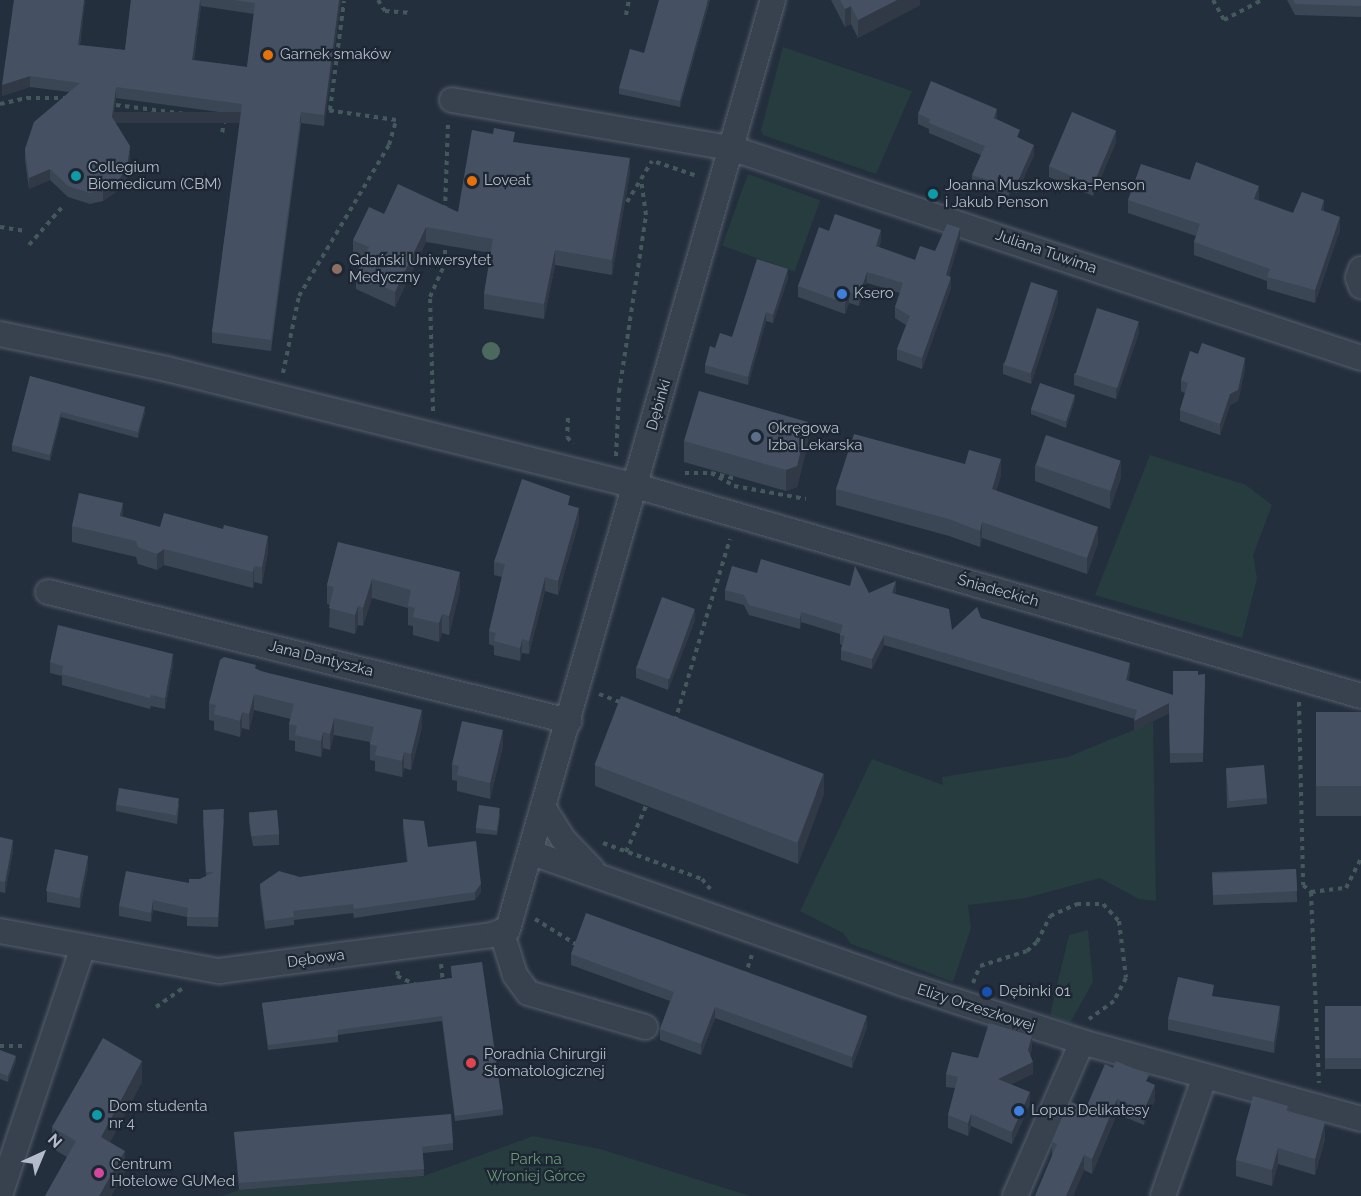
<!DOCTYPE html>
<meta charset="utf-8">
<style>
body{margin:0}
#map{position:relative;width:1361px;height:1196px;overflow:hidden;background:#242f3e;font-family:Raleway,sans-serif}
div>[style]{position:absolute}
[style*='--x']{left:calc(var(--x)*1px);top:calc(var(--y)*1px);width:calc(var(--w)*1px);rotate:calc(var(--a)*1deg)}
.green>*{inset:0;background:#263c3f;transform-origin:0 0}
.path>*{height:4px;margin-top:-2px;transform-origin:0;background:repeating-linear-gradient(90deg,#44595c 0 4.5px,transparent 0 9px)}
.roads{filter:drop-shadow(0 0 2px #565f6c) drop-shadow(0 0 2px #565f6c)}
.minor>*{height:24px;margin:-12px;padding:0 12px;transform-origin:12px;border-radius:12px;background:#38414e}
.trees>*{width:18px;height:18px;margin:-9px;border-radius:50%;background:#4b6a5d}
.wall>*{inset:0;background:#3b4654;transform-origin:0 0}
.shaded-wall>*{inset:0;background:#303945;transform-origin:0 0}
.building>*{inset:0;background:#455162;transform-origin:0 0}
.dots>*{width:16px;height:16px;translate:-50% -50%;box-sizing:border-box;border:3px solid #1d2633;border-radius:50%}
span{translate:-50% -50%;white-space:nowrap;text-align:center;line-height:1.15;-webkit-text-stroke:4.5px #1d2633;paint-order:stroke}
.poi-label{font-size:15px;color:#b4bcc9}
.left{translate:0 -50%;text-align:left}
.street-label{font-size:15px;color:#b4bcc9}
.park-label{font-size:15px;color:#6b9a76}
.north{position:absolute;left:12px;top:1124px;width:60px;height:60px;-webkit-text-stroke:4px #1d2633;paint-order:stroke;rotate:44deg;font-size:16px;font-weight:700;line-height:24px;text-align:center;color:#b4bcc9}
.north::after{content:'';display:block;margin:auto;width:21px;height:27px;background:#b4bcc9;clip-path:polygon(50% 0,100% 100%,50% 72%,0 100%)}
</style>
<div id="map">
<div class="green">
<div style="clip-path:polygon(783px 47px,912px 91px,876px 174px,763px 135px,761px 130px)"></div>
<div style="left:748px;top:174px;width:77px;height:76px;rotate:20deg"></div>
<div style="clip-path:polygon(1150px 455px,1246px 485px,1272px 505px,1253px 555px,1257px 578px,1242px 638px,1095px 595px)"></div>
<div style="clip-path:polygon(1153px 722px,1156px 901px,1139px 899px,1100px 878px,1026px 898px,968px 905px,971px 928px,953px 982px,851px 944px,843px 933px,800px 911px,872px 759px,943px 785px,942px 777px,1068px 757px)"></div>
<div style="clip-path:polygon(1088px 930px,1093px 982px,1070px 1023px,1050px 1015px,1069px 935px)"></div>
<div style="clip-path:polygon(533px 1136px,600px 1149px,750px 1196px,222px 1196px,239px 1190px,424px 1176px)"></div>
</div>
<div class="path">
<div style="--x:378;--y:0;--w:13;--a:58"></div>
<div style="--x:385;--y:11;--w:27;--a:4"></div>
<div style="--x:1213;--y:0;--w:23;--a:61"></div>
<div style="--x:1224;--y:20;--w:43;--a:-27.8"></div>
<div style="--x:626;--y:15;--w:15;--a:-79"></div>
<div style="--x:0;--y:104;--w:28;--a:-13"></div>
<div style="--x:27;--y:98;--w:40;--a:0"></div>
<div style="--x:116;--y:105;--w:109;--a:7.4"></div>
<div style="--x:224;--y:119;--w:17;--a:97"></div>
<div style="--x:330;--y:110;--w:110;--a:-82.7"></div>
<div style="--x:656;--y:162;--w:43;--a:18.9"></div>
<div style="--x:627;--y:202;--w:48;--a:-58.6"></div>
<div style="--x:445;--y:210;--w:87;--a:-88"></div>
<div style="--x:0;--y:227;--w:24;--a:9"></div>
<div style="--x:29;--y:245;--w:53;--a:-48.8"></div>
<div style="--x:283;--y:373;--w:79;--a:-78.3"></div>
<div style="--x:299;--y:296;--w:176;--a:-59.2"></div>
<div style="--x:389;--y:145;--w:26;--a:-74"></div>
<div style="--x:396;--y:120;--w:71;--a:-171.9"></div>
<div style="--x:433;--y:411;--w:114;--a:-91.5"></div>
<div style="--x:430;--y:297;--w:37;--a:-66"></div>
<div style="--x:445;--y:263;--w:21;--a:-90"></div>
<div style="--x:568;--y:418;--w:19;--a:93"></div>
<div style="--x:567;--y:437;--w:9;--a:49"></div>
<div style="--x:616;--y:456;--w:64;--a:-87.3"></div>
<div style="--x:619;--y:392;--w:179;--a:-81.3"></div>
<div style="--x:646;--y:215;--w:36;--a:-98"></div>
<div style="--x:685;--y:473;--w:26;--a:0"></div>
<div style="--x:711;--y:473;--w:26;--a:13"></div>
<div style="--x:711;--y:473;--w:26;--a:29"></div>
<div style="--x:734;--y:486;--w:73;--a:10.2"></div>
<div style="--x:599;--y:694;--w:26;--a:21"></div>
<div style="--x:1299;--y:702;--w:183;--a:88.7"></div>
<div style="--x:1303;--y:885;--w:11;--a:41"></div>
<div style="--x:1311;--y:892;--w:191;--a:87.6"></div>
<div style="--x:675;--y:721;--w:190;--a:-73.2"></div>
<div style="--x:603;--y:843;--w:105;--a:20"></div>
<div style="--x:702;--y:879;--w:13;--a:51"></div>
<div style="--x:626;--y:852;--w:50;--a:-66.5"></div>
<div style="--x:1311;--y:892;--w:35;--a:-7"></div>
<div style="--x:1346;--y:888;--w:34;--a:-63"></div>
<div style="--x:535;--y:919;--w:49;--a:31.8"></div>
<div style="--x:441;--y:964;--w:20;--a:84"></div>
<div style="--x:398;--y:971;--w:5;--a:101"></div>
<div style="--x:397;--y:976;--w:21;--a:25"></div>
<div style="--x:745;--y:976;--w:22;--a:-72"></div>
<div style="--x:973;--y:983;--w:18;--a:-68"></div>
<div style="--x:980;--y:966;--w:49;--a:-17.7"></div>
<div style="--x:1027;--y:951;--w:13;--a:-42"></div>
<div style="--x:1037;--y:942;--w:29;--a:-63"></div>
<div style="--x:1050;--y:916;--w:30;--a:-24"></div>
<div style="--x:1077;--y:904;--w:26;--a:0"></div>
<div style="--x:1103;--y:904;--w:23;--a:47"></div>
<div style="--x:1119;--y:921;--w:57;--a:83"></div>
<div style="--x:1126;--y:978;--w:26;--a:118"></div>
<div style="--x:1114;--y:1001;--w:31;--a:144"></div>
<div style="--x:156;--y:1007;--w:32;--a:-35"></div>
<div style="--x:0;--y:1046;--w:26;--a:0"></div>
</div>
<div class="roads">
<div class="minor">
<div style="--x:452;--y:100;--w:283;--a:9.8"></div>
<div style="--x:731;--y:148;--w:664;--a:18.43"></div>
<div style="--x:1361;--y:269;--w:9;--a:108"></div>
<div style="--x:1358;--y:278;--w:9;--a:69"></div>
<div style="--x:0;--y:334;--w:171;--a:11.8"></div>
<div style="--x:167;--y:369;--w:483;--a:14"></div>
<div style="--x:636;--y:486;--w:755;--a:16.15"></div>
<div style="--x:48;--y:592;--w:537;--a:13.91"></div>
<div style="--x:545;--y:810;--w:34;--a:58"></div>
<div style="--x:563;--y:839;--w:42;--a:46"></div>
<div style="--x:532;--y:853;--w:394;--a:19.4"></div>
<div style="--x:904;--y:984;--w:187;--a:18"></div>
<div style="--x:1082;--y:1042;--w:289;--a:15.4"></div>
<div style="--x:0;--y:931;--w:223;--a:10.4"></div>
<div style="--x:219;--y:971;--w:275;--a:-7.5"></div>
<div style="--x:492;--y:935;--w:17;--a:-21"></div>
<div style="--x:508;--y:929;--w:966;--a:-74.08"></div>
<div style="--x:502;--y:933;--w:44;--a:72.8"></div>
<div style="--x:515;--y:975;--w:22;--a:54"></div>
<div style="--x:528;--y:993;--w:122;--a:16.2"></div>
<div style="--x:0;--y:1195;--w:262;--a:-71.5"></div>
<div style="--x:1015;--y:1196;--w:168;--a:-66.5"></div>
<div style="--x:1163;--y:1196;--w:127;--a:-70.7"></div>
</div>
</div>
<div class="trees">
<div style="left:491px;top:351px"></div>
</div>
<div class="wall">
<div style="clip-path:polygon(evenodd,14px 0,85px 0,80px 45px,125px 50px,131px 0,341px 0,324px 126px,301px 123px,271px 351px,212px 343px,212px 332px,241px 115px,116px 98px,113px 119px,130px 157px,127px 178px,120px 189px,103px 201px,90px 204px,68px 197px,50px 180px,29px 189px,25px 160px,25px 149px,69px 92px,30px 87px,2px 96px,14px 0,201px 6px,254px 14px,247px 67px,194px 60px,201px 6px)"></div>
<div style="clip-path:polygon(710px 0,680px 107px,619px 94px,619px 88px,644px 53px)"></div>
<div style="clip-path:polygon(831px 0,920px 0,920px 5px,858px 38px,851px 24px,845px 27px)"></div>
<div style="clip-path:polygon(1287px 0,1361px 0,1361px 17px,1295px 15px)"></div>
<div style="clip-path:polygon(918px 114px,997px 120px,1020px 139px,1034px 155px,1017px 193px,1011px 191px,1009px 196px,972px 185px,972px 175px,981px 155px,929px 133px,929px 129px,918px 124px)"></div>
<div style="clip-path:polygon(515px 142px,630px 173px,612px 275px,555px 265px,544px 319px,484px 309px,484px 294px,491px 253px,426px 242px,395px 307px,356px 289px,356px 274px,363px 259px,353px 255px,353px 240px,384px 214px,458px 212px)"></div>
<div style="clip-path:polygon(1116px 142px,1093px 196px,1049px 177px,1049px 166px)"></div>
<div style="clip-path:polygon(1190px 180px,1259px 199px,1258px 200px,1293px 213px,1324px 212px,1340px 230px,1315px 303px,1267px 289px,1267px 281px,1194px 255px,1194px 242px,1196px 236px,1128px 213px,1128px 200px)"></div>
<div style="clip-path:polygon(829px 231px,881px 241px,879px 247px,915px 260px,960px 239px,949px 276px,951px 288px,922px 369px,897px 360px,897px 349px,906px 325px,895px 318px,895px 307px,900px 293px,867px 283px,859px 306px,849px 303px,845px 314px,798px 297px,798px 286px)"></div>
<div style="clip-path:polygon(788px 278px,773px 323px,766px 321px,748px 385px,705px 373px,705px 365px)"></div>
<div style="clip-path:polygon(1058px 302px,1031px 384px,1003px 374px,1003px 364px)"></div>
<div style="clip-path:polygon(1139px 333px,1116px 399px,1074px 385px,1074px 374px)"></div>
<div style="clip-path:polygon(1245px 369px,1238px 401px,1230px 405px,1220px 435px,1180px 421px,1180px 410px,1185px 393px,1181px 391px,1181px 380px)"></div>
<div style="clip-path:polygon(30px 376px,145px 412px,138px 438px,61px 417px,50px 461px,12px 451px,12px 445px)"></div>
<div style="clip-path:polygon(1075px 400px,1066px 428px,1031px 414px,1031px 409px)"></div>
<div style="clip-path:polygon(684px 441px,808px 443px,797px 487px,786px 491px,684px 462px)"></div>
<div style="clip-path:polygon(1035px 465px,1121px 477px,1110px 509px,1035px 481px)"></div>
<div style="clip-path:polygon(1001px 475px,996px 491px,1098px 543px,1087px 574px,982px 538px,980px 547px,949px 536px,836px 505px,836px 489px)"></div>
<div style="clip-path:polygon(570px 505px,579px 522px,558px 595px,545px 591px,529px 654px,522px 653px,520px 661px,494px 655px,494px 646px,489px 644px,489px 631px,502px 577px,494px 575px,494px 562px)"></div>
<div style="clip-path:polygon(123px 517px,160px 527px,268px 552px,262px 584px,254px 582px,253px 588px,164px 565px,157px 570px,138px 564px,136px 557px,72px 542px,72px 526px)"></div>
<div style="clip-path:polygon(338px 542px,460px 590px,449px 635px,442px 633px,439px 642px,413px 635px,413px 626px,408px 625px,408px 608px,372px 598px,363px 626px,358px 625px,355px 634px,329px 627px,330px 605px,327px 604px,327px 585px)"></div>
<div style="clip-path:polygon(757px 573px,869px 593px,896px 590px,895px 594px,952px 630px,981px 618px,1130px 673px,1128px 681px,1173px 695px,1198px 675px,1205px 674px,1203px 762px,1170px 763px,1169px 713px,1134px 731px,1135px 719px,884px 645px,872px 669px,841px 660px,841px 650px,842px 645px,840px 644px,840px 634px,801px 622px,800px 629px,749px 615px,744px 605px,725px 600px,725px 590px)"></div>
<div style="clip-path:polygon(695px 620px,668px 690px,636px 678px,636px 667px)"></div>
<div style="clip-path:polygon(50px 662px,173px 665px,165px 709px,151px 706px,150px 709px,62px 685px,62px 676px,50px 673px)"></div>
<div style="clip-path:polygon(256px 669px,422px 727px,411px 770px,404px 768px,402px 777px,375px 771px,375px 761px,370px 760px,370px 742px,334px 735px,330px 750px,323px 748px,321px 757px,295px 751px,295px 741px,289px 740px,289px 724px,291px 719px,254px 710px,249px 730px,242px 728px,240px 737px,214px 730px,214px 721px,209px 720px,209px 703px)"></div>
<div style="left:1361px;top:712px;width:104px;height:45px;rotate:90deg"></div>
<div style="clip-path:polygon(503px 746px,490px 799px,457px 791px,457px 781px,452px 780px,452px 764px)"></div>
<div style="clip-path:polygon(595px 765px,824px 794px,798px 864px,595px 786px)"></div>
<div style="clip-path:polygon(1226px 769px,1267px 798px,1267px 804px,1227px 808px)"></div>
<div style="clip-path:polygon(179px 804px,177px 824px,116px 811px,116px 805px)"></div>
<div style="clip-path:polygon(249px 812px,279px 834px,279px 845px,253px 846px,249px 823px)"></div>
<div style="clip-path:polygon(500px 813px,497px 835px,476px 833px,476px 828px)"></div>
<div style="clip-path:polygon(224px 819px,218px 927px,187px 926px,187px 917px,153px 910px,151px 922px,119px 916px,119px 906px,200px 879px,206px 876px,203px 820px)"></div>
<div style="clip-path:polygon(403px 819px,428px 847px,481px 892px,475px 900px,354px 918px,353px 913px,294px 920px,294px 925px,265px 929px,260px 893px,260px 884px,300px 877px,407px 862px,403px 828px)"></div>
<div style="clip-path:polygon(0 837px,13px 851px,5px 893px,0 892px)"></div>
<div style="clip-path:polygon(88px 867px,80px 908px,47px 902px,47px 891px)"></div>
<div style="left:1296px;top:869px;width:33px;height:84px;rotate:88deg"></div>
<div style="clip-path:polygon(571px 954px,867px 1027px,852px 1068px,715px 1018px,701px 1055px,660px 1040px,660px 1029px,670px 1001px,571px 965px)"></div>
<div style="clip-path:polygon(451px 966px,503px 1109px,503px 1115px,455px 1121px,442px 1021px,338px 1035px,338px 1042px,268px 1050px,262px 1003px,452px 978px)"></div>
<div style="left:1361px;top:1006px;width:63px;height:36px;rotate:90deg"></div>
<div style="clip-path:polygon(1280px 1017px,1274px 1053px,1168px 1030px,1168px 1019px)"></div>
<div style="clip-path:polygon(1032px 1048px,1030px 1056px,1033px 1074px,1011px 1084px,1030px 1104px,1012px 1144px,971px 1126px,968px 1136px,948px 1128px,948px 1115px,955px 1088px,946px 1087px,946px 1074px)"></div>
<div style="clip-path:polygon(0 1050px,16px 1061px,8px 1082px,0 1079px)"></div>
<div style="clip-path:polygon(142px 1082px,110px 1142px,125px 1172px,111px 1196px,45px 1196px,67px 1157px,52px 1148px,52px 1127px)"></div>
<div style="clip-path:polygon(1149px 1082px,1155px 1100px,1144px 1125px,1117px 1114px,1092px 1174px,1084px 1170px,1073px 1196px,1035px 1196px,1052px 1156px,1052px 1142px,1086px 1108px)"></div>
<div style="clip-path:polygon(1288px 1112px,1325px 1139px,1315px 1175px,1278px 1164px,1272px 1186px,1236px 1176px,1236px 1160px)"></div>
<div style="clip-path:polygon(234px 1132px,453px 1143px,453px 1150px,423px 1153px,424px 1176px,239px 1190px)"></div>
</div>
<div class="shaded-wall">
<div style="clip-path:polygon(84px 0,85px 0,78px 56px,78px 45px)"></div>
<div style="clip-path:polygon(200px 0,201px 6px,192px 71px,192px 60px)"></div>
<div style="clip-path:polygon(339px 0,341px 0,324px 126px,324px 115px)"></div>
<div style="clip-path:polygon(708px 0,710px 0,680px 107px,680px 101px)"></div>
<div style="clip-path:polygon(897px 0,920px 0,920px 5px,858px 38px,858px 20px)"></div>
<div style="clip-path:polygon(851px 6px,851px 24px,845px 27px,845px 9px)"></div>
<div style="clip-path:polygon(30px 76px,30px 87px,2px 96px,2px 85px)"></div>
<div style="clip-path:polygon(116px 87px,116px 98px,112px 128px,112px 117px)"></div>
<div style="clip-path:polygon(997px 109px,997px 119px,994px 118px)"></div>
<div style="left:301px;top:112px;width:11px;height:230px;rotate:90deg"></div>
<div style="clip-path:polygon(1116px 131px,1116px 142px,1093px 196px,1093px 185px)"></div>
<div style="clip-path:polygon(1034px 145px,1034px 155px,1017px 193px,1017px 183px)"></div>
<div style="clip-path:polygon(130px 146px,130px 157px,127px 178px,120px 189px,103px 201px,103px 190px)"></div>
<div style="clip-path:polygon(630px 158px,630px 173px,612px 275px,612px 260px)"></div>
<div style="clip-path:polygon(50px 169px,50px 180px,29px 189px,29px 178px)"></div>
<div style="clip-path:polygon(1011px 181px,1011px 191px,1009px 196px,1009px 186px)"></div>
<div style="clip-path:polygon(1259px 186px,1259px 199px,1254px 212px,1254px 199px)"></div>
<div style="clip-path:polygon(1324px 200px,1324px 213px,1321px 210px)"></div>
<div style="clip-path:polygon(1340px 217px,1340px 230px,1315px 303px,1315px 290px)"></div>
<div style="clip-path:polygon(426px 227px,426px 242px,395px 307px,395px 292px)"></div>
<div style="clip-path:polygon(960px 228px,960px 239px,946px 286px,946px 275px)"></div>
<div style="clip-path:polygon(881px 230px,881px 241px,876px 257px,876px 246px)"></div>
<div style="clip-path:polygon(555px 250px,555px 265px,544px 319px,544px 304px)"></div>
<div style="clip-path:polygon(788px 269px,788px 278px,773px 323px,773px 315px)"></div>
<div style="clip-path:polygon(867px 272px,867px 283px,859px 306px,859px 295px)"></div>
<div style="clip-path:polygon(951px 277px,951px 288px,922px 369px,922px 358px)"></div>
<div style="clip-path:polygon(1058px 291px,1058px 302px,1031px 384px,1031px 373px)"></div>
<div style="clip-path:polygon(849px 292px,849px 303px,845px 314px,845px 303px)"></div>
<div style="clip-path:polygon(766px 312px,766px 321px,748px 385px,748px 377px)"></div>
<div style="clip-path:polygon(1139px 322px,1139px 333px,1116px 399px,1116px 388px)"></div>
<div style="clip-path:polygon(1245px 358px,1245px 369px,1238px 401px,1230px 405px,1220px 435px,1220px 424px,1230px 394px)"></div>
<div style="clip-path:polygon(1075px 395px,1075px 400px,1066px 428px,1066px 422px)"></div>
<div style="clip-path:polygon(145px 407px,145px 412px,138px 438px,138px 432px)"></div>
<div style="clip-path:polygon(61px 412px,61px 417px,50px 461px,50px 455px)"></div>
<div style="clip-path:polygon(808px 422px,808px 443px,797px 487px,786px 491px,786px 470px)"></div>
<div style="clip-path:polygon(1001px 459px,1001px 475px,992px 506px,992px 489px)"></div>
<div style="clip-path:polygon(1121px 461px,1121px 477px,1110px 509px,1110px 493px)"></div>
<div style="clip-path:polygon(123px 503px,123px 519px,120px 516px)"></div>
<div style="clip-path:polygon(579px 508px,579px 522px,558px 595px,558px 581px)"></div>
<div style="clip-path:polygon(982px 522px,982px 538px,980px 547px,980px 531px)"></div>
<div style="clip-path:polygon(1098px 527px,1098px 543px,1087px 574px,1087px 558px)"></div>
<div style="clip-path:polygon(268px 536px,268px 552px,262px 584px,262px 567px)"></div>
<div style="clip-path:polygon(164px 549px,164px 565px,157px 570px,157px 554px)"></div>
<div style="clip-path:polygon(254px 566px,254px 582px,253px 588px,253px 572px)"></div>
<div style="clip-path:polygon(460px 572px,460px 590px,449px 635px,449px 616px)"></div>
<div style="clip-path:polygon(545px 577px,545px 591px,529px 654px,529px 641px)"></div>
<div style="clip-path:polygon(372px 579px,372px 598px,363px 626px,363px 608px)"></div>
<div style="clip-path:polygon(896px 581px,896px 590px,892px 603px,892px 593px)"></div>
<div style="clip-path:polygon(358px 606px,358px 625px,355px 634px,355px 615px)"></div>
<div style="clip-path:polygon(695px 609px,695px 620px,668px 690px,668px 679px)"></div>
<div style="clip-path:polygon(801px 612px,801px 622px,800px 629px,800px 619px)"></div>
<div style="clip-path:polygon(442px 614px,442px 633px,439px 642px,439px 623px)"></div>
<div style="clip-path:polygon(884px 635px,884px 645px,872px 669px,872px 659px)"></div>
<div style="clip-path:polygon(522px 639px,522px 653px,520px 661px,520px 648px)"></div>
<div style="clip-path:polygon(173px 654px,173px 665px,165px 709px,165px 698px)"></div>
<div style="clip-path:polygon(1130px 663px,1130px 673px,1126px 690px,1126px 680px)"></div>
<div style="clip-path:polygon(254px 694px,254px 710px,249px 730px,249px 714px)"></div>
<div style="clip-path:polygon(1169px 703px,1169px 713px,1134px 731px,1134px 721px)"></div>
<div style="clip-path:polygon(422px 710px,422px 727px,411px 770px,411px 754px)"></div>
<div style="clip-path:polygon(242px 712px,242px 728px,240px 737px,240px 721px)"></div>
<div style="clip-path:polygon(334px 718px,334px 735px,330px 750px,330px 734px)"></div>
<div style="clip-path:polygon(503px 730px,503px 746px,490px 799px,490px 783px)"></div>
<div style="clip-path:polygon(323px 732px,323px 748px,321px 757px,321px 741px)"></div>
<div style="clip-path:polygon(404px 752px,404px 768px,402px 777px,402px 761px)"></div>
<div style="clip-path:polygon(824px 773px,824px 794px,798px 864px,798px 843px)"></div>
<div style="clip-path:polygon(13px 840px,13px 851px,5px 893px,5px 882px)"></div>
<div style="clip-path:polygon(88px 856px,88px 867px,80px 908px,80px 898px)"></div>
<div style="clip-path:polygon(481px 884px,481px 892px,475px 900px,475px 892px)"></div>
<div style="clip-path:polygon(153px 900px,153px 910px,151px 922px,151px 913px)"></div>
<div style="clip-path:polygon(1280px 1006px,1280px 1017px,1274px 1053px,1274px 1042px)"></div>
<div style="clip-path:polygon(715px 1007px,715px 1018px,701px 1055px,701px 1044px)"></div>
<div style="clip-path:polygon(867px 1016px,867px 1027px,852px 1068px,852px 1057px)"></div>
<div style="clip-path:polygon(1032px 1036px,1032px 1048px,1028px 1063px,1028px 1050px)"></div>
<div style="clip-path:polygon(16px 1056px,16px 1061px,8px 1082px,8px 1076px)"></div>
<div style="clip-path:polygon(142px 1061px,142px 1082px,101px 1158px,101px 1137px)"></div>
<div style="clip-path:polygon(1033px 1062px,1033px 1074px,998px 1091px,998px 1079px)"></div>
<div style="clip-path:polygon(1155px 1085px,1155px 1100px,1144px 1125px,1144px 1110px)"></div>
<div style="clip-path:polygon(1030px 1092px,1030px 1104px,1012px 1144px,1012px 1132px)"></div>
<div style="clip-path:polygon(1117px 1099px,1117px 1114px,1092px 1174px,1092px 1159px)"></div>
<div style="clip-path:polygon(971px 1114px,971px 1126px,968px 1136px,968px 1123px)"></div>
<div style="clip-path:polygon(1325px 1122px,1325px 1139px,1315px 1175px,1315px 1159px)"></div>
<div style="clip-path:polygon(1278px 1148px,1278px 1164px,1272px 1186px,1272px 1170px)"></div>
<div style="clip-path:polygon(125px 1151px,125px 1172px,111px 1196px,99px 1196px)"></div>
<div style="clip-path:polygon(1084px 1155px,1084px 1170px,1073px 1196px,1066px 1196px)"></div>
</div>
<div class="building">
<div style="clip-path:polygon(14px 0,84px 0,78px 45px,125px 50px,131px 0,200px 0,192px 60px,247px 67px,255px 3px,234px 0,339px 0,324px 115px,301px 112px,271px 340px,212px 332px,242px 104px,116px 87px,112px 117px,130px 146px,127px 167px,120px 178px,103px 190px,90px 193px,68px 186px,50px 169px,29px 178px,25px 149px,34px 122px,80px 83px,30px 76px,2px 85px)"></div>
<div style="clip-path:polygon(659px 0,708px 0,680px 101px,619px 88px,630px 49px,644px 53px)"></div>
<div style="clip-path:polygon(840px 0,897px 0,858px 20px,851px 6px,845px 9px)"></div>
<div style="clip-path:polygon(1293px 0,1361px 0,1361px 6px,1295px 4px)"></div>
<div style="clip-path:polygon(931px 81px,997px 109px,994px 118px,1020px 130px,1017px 137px,1034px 145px,1017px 183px,1011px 181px,1009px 186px,972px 175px,985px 146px,929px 123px,930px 119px,918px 114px)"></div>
<div style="left:1072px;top:112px;width:48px;height:59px;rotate:23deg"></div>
<div style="clip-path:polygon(494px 128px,515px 132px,513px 142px,630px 158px,612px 260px,555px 250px,544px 304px,484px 294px,493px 239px,426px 227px,395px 292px,356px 274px,369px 247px,353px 240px,369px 207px,384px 214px,398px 184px,458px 212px,472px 130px,493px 134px)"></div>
<div style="clip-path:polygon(1196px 162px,1259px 186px,1254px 199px,1293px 213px,1302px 192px,1324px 200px,1321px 210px,1340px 217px,1315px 290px,1267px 277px,1270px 269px,1194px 242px,1200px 224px,1128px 200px,1141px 164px,1190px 180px)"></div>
<div style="clip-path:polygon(835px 214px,881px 230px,876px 246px,915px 260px,920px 246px,935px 251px,947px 224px,960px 228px,946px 275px,951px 277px,922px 358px,897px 349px,910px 316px,895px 307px,903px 283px,867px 272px,859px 295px,849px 292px,845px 303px,798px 286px,819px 227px,829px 231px)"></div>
<div style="clip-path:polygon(757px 259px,788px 269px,773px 315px,766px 312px,748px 377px,705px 365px,710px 346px,715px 348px,720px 333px,732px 337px)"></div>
<div style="left:1031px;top:282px;width:28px;height:87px;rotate:18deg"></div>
<div style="left:1097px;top:308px;width:44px;height:70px;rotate:18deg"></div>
<div style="clip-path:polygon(1202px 343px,1245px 358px,1238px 390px,1230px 394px,1220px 424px,1180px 410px,1188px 383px,1181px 380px,1190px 351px,1198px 354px)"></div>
<div style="clip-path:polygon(30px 376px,145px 407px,138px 432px,61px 412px,50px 455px,12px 445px)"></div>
<div style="left:1040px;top:383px;width:37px;height:28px;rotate:19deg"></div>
<div style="clip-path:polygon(699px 391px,808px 422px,797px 466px,786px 470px,684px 441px)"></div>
<div style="clip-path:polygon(854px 434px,965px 464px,969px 450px,1001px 459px,992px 489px,1098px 527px,1087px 558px,982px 522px,980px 531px,949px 519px,836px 489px)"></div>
<div style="left:1046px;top:435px;width:79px;height:32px;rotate:19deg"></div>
<div style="clip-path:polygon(522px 479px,570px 496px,568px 505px,579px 508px,558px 581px,545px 577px,529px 641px,522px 639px,520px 648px,494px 641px,496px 633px,489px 631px,505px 564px,494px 562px)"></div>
<div style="clip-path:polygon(79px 493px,123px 503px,120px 516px,160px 527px,164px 513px,223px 529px,224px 525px,268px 536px,262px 567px,254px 566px,253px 572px,164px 549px,157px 554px,138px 547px,136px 541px,72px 526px)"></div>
<div style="clip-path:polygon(338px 542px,460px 572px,449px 616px,442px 614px,439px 623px,413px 617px,415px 608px,408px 606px,411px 590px,372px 579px,363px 608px,358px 606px,355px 615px,329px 608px,334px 587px,327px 585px)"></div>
<div style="clip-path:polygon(761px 559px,850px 586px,855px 566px,869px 593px,896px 581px,892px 593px,949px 609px,952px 630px,977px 607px,981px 618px,1130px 663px,1126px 680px,1173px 695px,1173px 671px,1198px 671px,1198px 675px,1205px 674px,1203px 753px,1170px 753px,1169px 703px,1134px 721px,1137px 710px,884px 635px,872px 659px,841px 650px,845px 636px,840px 635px,843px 625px,801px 612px,800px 619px,749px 605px,744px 595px,725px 590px,732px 566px,757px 573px)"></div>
<div style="left:662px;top:597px;width:35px;height:75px;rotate:20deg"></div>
<div style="clip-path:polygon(58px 625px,173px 654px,165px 698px,151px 695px,150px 698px,62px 674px,63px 666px,50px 662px)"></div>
<div style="clip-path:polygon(224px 657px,256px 665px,255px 668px,260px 671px,422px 710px,411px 754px,404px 752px,402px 761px,375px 755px,377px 746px,370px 744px,374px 727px,334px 718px,330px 734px,323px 732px,321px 741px,295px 735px,297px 726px,289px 724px,294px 704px,254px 694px,249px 714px,242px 712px,240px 721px,214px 714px,216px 705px,209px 703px,220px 660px)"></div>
<div style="left:621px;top:696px;width:217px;height:74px;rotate:21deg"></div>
<div style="left:1361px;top:712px;width:74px;height:45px;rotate:90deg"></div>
<div style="clip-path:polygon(462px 721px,503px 730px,490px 783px,457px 775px,459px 766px,452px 764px)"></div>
<div style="left:1264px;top:765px;width:33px;height:38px;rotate:85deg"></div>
<div style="left:119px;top:788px;width:61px;height:17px;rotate:10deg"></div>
<div style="left:479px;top:805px;width:21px;height:23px;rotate:8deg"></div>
<div style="clip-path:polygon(224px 809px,218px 917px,187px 917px,188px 908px,153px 900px,151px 913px,119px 906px,126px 871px,189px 883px,189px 879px,200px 879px,214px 872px,206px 872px,203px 810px)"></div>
<div style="left:277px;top:810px;width:24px;height:28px;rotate:85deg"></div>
<div style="clip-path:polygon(403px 819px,424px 821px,428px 847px,476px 841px,481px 884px,475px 892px,354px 909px,353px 904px,293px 911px,294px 917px,265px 921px,260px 884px,279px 871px,300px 877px,408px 862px)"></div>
<div style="clip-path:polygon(0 837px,13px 840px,5px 882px,0 881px)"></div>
<div style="left:55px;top:849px;width:34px;height:43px;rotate:12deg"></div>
<div style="left:1296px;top:869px;width:22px;height:84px;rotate:87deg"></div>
<div style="clip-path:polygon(586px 913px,867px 1016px,852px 1057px,715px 1007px,701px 1044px,660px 1029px,674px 992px,571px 954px)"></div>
<div style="clip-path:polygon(482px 962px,503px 1109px,455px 1116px,442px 1016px,337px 1030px,338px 1036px,268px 1045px,262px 1003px,452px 978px,451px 966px)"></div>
<div style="clip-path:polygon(1178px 977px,1214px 985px,1212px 996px,1280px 1006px,1274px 1042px,1168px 1019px)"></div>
<div style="left:1361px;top:1006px;width:52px;height:36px;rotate:90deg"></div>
<div style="clip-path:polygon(989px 1023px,1032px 1036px,1028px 1050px,1033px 1062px,998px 1079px,1030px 1092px,1012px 1132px,971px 1114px,968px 1123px,948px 1115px,958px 1077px,946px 1074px,952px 1052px,978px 1058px)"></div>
<div style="clip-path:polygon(103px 1038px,142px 1061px,101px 1137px,125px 1151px,99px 1196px,45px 1196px,76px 1141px,52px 1127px)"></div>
<div style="clip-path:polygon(0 1050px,16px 1056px,8px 1076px,0 1073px)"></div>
<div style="clip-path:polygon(1116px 1061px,1149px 1075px,1146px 1081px,1155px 1085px,1144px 1110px,1117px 1099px,1092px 1159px,1084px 1155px,1066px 1196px,1035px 1196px,1057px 1144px,1052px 1142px,1069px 1101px,1086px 1108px,1105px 1064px,1113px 1068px)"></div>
<div style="clip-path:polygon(1253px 1096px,1288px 1106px,1286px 1112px,1325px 1122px,1315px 1159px,1278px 1148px,1272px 1170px,1236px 1160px)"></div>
<div style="clip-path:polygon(451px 1114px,453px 1143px,422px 1147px,424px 1169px,239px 1183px,234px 1132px)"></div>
</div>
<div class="dots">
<div style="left:268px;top:55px;background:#e8710a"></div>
<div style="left:76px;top:176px;background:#0f9aa8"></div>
<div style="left:472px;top:181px;background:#e8710a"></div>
<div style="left:933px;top:194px;background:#0f9aa8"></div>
<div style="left:337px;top:269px;background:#8d6e63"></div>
<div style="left:842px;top:294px;background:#3f7fe0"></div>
<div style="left:756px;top:437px;background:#5c6f8a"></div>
<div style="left:987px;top:992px;background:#1a4fb4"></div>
<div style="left:471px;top:1063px;background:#e0444e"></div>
<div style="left:1019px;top:1111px;background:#3f7fe0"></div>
<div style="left:97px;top:1115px;background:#0f9aa8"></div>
<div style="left:99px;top:1173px;background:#d1479c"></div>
</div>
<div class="poi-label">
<span class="left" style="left:280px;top:55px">Garnek smaków</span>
<span class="left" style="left:88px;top:176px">Collegium<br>Biomedicum (CBM)</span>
<span class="left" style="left:484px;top:181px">Loveat</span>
<span class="left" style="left:945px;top:194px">Joanna Muszkowska-Penson<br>i Jakub Penson</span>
<span class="left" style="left:349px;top:269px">Gdański Uniwersytet<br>Medyczny</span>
<span class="left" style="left:854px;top:294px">Ksero</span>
<span class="left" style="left:768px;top:437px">Okręgowa<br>Izba Lekarska</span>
<span class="left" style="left:999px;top:992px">Dębinki 01</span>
<span class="left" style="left:484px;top:1063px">Poradnia Chirurgii<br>Stomatologicznej</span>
<span class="left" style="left:109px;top:1115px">Dom studenta<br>nr 4</span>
<span class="left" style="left:1031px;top:1111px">Lopus Delikatesy</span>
<span class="left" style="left:111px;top:1173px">Centrum<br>Hotelowe GUMed</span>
</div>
<div class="street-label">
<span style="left:1046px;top:252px;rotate:19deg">Juliana Tuwima</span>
<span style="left:659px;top:405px;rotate:-74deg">Dębinki</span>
<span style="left:998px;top:591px;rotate:16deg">Śniadeckich</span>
<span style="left:321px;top:659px;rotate:14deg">Jana Dantyszka</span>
<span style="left:316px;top:959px;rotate:-8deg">Dębowa</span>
<span style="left:976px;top:1008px;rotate:18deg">Elizy Orzeszkowej</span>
</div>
<div class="park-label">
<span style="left:536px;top:1168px">Park na<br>Wroniej Górce</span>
</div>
<div class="north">N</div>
</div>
